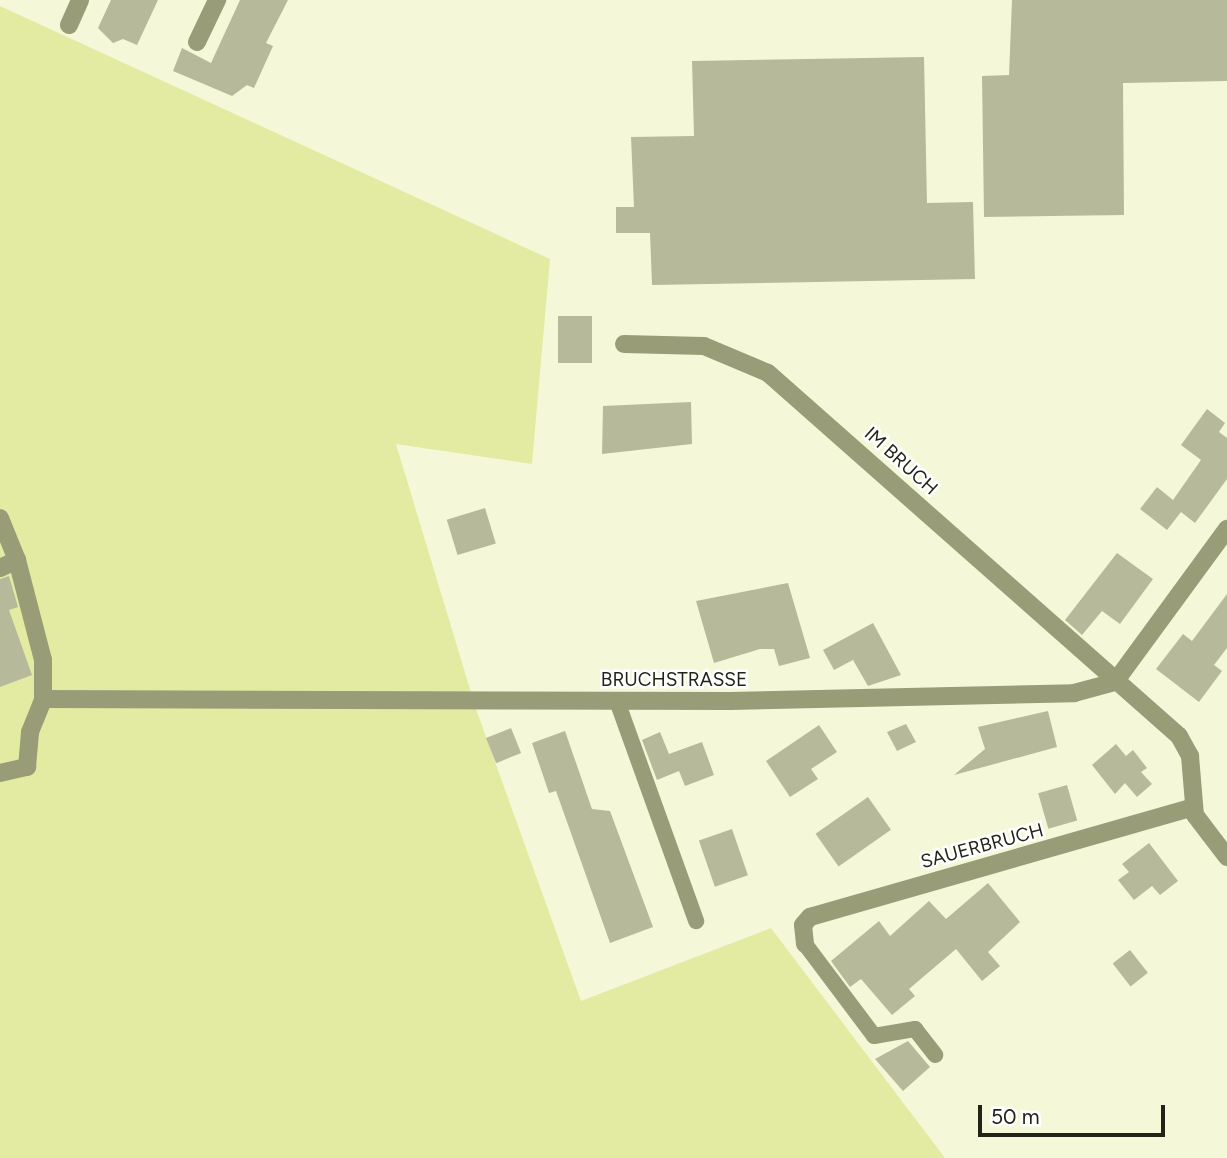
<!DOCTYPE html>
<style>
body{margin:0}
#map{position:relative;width:1227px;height:1158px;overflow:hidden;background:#f4f8d8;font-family:Figtree,sans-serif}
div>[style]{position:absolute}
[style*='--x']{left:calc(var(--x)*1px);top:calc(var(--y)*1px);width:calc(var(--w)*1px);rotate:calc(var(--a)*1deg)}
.green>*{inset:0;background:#e3eba2}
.building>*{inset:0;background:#b6ba9b;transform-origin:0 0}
.lane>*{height:16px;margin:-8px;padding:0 8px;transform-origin:8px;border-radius:8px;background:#989d78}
.street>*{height:18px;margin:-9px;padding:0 9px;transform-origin:9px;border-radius:9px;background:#989d78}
span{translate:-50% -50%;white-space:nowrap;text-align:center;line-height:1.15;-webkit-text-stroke:5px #fff;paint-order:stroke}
.street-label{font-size:19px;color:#222418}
.scale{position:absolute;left:978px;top:1105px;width:187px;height:32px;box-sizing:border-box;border:4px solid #222418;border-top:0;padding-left:9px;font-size:21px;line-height:24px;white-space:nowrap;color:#222418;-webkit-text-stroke:5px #fff;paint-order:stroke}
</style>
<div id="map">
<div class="green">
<div style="clip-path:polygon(0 6px,550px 259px,532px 464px,396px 444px,476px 709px,581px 1001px,771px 928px,945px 1158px,0 1158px)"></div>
</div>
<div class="building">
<div style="clip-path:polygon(111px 0,158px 0,137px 45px,123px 39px,113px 43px,98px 28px)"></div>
<div style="clip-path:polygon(240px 0,288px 0,266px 43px,273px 46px,254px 88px,247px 85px,232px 96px,173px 71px,182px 48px,211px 63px)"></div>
<div style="clip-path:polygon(1012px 0,1227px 0,1227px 81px,1123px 83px,1124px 215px,984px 217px,982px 76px,1009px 75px)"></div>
<div style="clip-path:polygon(924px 57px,927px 203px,973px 202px,975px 279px,652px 285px,650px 233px,616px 233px,616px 207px,634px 207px,631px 137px,694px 136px,692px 61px)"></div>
<div style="left:592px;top:316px;width:47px;height:34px;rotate:90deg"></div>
<div style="clip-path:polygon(691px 402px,692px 444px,602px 454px,603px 406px)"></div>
<div style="clip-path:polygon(1207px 409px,1225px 423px,1219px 432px,1227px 438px,1227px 479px,1195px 523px,1181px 512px,1167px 530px,1140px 509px,1157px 487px,1173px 500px,1201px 460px,1181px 445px)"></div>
<div style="left:485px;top:508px;width:37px;height:40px;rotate:73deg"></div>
<div style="clip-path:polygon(1117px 553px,1153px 579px,1120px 624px,1102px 611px,1082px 635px,1065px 620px)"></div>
<div style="clip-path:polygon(9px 576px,18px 607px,9px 610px,32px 675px,0 687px,0 579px)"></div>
<div style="clip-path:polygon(788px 583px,810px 658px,779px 666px,774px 649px,760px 649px,714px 663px,696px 601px)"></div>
<div style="clip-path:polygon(1227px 594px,1227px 648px,1214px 665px,1222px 671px,1199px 702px,1156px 669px,1183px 634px,1192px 641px)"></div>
<div style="clip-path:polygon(873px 623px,901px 675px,868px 686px,853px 660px,834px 670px,823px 650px)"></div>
<div style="clip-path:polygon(1048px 711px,1057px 747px,954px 775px,985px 749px,978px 727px)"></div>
<div style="clip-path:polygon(906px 724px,916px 742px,897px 751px,887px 732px)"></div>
<div style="clip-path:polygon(819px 725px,837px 752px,811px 769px,818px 779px,790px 797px,766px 761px)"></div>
<div style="left:511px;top:728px;width:27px;height:27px;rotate:68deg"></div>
<div style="clip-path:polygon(565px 731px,592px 809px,610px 811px,653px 927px,610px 943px,556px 791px,549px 793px,532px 743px)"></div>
<div style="clip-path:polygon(660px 732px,669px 754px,702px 742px,714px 775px,685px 786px,679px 771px,657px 780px,642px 740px)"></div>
<div style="clip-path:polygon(1116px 744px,1126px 756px,1133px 750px,1147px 768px,1141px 772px,1152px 784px,1137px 797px,1125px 783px,1115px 794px,1092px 765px)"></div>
<div style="left:1067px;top:785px;width:37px;height:30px;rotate:74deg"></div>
<div style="left:868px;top:797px;width:40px;height:64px;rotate:55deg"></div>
<div style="left:732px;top:829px;width:49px;height:35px;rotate:71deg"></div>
<div style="clip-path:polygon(1149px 843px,1178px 881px,1160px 895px,1152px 886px,1134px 900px,1118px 880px,1129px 872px,1122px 864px)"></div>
<div style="clip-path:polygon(988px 883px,1020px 922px,988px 952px,1000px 966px,982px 981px,956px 949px,909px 989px,915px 996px,892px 1015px,861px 979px,850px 987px,831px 961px,879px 921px,890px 936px,929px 901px,946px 919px)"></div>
<div style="left:1130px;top:950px;width:29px;height:22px;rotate:52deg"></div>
<div style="clip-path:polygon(908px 1041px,930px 1067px,903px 1091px,875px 1059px)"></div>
</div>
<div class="lane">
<div style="--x:617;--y:701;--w:234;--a:70.2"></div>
<div style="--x:805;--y:944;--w:115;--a:53.1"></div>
<div style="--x:874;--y:1036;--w:42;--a:-9.7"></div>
<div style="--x:915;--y:1029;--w:33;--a:52"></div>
</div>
<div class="street">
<div style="--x:69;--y:25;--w:27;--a:-66"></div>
<div style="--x:197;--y:42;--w:47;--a:-64.5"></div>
<div style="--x:624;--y:344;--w:80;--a:1.4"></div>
<div style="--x:704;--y:346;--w:69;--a:22.9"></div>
<div style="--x:768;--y:373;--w:548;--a:41.45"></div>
<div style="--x:1179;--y:736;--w:23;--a:61"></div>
<div style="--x:1190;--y:756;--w:59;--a:85.2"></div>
<div style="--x:1195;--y:815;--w:53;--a:52.7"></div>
<div style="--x:0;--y:518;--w:45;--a:68"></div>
<div style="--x:0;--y:568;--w:19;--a:-25"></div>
<div style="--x:17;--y:560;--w:103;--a:75.4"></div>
<div style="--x:43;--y:660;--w:39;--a:90"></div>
<div style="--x:43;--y:699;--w:687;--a:0.17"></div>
<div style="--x:730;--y:701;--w:344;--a:-1.3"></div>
<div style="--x:1074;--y:693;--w:42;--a:-15"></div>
<div style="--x:1115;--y:682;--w:190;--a:-53.8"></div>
<div style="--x:0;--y:773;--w:28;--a:-13"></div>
<div style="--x:27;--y:767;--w:35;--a:-85"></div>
<div style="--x:30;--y:732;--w:35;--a:-68"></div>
<div style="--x:805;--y:944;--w:19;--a:-96"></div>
<div style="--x:803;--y:925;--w:11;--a:-49"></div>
<div style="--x:810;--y:917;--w:398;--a:-16"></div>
</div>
<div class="street-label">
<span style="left:901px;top:461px;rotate:42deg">IM BRUCH</span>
<span style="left:674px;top:680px">BRUCHSTRASSE</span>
<span style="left:982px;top:846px;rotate:-15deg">SAUERBRUCH</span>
</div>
<div class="scale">50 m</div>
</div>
